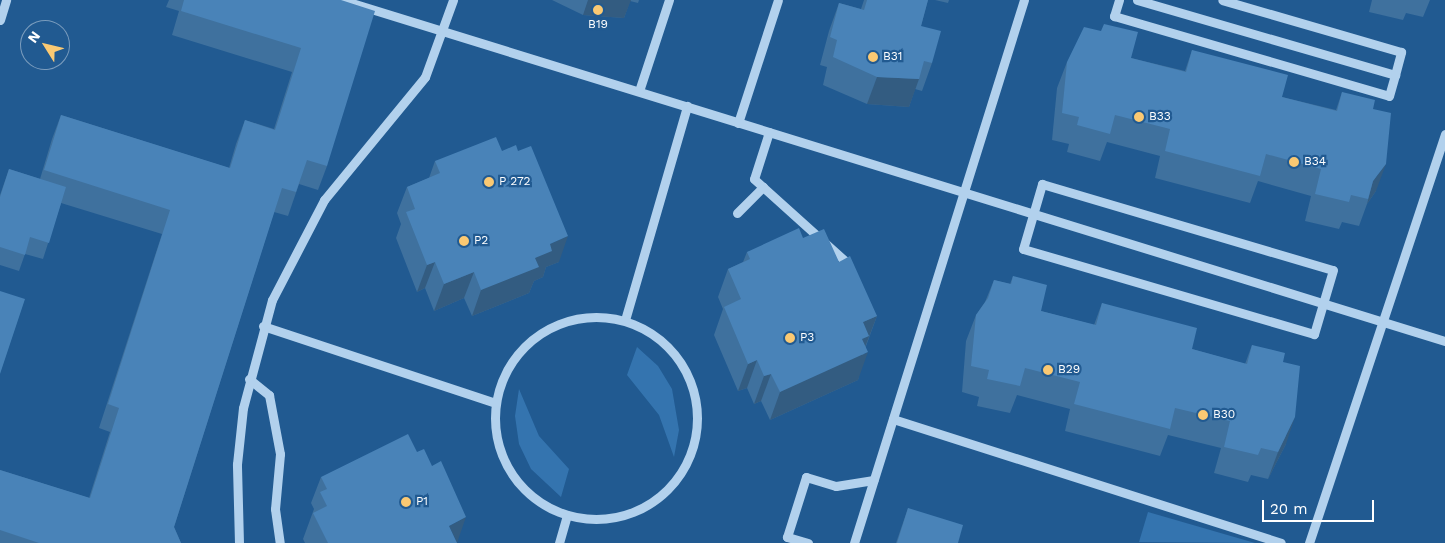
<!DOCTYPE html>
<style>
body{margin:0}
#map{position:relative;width:1445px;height:543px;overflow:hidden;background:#215a91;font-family:"Work Sans",sans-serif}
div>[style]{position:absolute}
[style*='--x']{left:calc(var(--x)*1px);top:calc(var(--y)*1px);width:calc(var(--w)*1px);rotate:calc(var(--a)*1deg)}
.green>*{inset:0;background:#3474af}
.minor>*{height:9px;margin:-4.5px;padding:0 4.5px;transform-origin:4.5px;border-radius:4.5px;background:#b2d1ed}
.minor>.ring{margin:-4.5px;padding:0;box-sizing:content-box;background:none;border:9px solid #b2d1ed;border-radius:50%}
.wall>*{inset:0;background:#3f719e}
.shaded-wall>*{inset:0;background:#335c81}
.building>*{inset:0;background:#4983b8}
.dots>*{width:14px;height:14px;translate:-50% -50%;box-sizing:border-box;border:2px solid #215a91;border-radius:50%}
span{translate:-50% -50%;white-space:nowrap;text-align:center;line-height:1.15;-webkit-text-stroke:4.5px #215a91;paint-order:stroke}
.poi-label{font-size:12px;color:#fff}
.left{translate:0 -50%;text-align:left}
.north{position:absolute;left:20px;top:20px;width:50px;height:50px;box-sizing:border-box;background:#215a91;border:1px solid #7a9cbd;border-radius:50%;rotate:306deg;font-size:14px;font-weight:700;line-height:20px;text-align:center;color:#fff}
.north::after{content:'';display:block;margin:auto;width:18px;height:22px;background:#fac973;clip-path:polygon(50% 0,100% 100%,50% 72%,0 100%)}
.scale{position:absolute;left:1262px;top:500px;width:112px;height:22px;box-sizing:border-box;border:2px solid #fff;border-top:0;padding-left:6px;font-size:15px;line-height:18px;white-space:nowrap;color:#fff;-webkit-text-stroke:4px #215a91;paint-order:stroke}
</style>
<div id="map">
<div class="green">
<div style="clip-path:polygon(637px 347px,658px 366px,672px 389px,679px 430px,674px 457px,659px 415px,627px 375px)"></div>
<div style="clip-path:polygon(519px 389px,539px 436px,569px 469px,561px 497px,531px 469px,519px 444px,515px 416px)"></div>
<div style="clip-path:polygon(1148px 512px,1255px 543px,1139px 542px)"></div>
</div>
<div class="minor">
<div style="--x:342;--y:0;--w:1155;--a:17.18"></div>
<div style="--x:1119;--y:0;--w:17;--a:107"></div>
<div style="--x:1114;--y:16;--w:286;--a:16.2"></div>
<div style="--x:1389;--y:96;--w:22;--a:-74"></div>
<div style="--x:1137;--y:0;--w:269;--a:16.2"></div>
<div style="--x:1395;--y:75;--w:24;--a:-75"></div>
<div style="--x:1401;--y:52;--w:186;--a:-163.8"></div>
<div style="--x:0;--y:20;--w:21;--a:-73"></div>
<div style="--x:639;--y:91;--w:96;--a:-71.8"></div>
<div style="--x:738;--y:123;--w:129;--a:-72"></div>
<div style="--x:769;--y:132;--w:49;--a:107.7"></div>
<div style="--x:754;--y:179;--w:122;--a:42"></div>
<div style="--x:1042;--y:184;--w:303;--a:16.5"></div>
<div style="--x:1333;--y:270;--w:67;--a:106.5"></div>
<div style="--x:1314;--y:334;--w:303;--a:-163.7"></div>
<div style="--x:1023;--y:249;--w:68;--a:-73.7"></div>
<div style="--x:737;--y:213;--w:37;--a:-45"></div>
<div class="ring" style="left:495px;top:317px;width:193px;height:193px"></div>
<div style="--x:625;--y:320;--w:223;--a:-73.8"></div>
<div style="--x:263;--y:326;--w:245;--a:18.3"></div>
<div style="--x:249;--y:379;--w:26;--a:39"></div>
<div style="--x:269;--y:395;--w:60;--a:79.4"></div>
<div style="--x:280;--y:454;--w:55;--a:95.2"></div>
<div style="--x:275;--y:509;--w:34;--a:82"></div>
<div style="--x:893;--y:419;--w:407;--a:17.7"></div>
<div style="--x:239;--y:543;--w:79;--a:-91.5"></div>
<div style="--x:237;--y:464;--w:56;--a:-83.9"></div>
<div style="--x:243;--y:408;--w:112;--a:-75"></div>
<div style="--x:272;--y:300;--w:113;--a:-62.5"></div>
<div style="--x:324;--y:200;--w:159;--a:-50.6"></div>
<div style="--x:425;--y:77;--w:82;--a:-70"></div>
<div style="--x:559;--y:543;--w:29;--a:-74"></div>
<div style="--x:808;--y:543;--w:22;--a:-164"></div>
<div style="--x:787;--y:537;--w:63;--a:-72.4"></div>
<div style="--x:806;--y:477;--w:31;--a:17"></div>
<div style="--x:836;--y:486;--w:38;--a:-9"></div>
<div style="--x:854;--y:543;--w:569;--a:-72.62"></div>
<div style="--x:1309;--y:543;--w:431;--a:-71.6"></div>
</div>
<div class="wall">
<div style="clip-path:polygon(169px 0,341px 0,327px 166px,318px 190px,299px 184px,288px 216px,274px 212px,174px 527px,181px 543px,0 543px,0 470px,89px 498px,110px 432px,99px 428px,162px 234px,61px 203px,43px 259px,25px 254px,19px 271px,0 265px,0 195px,9px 169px,40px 179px,52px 139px,61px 115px,229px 168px,236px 144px,245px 120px,274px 129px,292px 72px,172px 35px,179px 11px,166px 7px)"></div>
<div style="clip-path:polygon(552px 0,639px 0,638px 3px,630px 1px,624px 18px,583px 15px)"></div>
<div style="clip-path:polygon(864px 0,928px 0,921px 26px,932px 63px,922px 91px,915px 89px,909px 107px,867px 104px,823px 85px,827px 67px,820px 65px,829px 31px,839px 3px,861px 9px)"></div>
<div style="clip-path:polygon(935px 0,949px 0,948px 3px)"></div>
<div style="clip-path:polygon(1372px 0,1430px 0,1423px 17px,1406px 13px,1403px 20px,1369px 12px)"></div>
<div style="clip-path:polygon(1192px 50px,1282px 97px,1336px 110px,1342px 92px,1373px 109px,1376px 191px,1367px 204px,1359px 226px,1342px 222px,1339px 229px,1305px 221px,1311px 196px,1258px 181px,1250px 203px,1155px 178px,1160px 156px,1107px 142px,1100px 161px,1067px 152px,1069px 144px,1052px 140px,1057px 88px,1067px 62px,1131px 58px,1185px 71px)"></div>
<div style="clip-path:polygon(502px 151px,559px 262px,546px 267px,543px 277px,534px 281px,529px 293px,472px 316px,464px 298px,434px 311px,425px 288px,417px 292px,396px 238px,401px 224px,397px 213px,407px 187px,429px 178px,435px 161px)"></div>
<div style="clip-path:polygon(803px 238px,839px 262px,877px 316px,866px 346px,858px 380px,770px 420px,761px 401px,754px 404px,747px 388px,738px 391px,714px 335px,723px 309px,718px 297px,728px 269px,743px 262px,747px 252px)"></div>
<div style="clip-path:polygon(1013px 276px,1041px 311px,1094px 325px,1102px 303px,1192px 349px,1245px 364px,1252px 345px,1283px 362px,1286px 444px,1268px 479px,1251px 475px,1248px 482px,1214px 473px,1221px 448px,1168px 435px,1160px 456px,1065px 431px,1070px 409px,1017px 395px,1010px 413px,977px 406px,979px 397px,962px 392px,966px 341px,976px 315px,985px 302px,994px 280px,1010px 284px)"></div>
<div style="clip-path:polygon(321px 477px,457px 542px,457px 543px,305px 543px,303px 539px,314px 509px,311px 503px)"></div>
<div style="clip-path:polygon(908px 508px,958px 543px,896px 543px)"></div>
</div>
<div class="shaded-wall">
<div style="clip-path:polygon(588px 0,631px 0,624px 18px,583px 15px)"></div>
<div style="clip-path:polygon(877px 77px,919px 79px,909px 107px,867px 104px)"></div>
<div style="clip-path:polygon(1386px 164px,1376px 191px,1367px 204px,1373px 181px)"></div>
<div style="clip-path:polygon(568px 236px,559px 262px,546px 267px,543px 277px,534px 281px,529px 293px,472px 316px,481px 290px,535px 258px,550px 244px)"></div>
<div style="clip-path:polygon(435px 262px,425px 288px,417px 292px,427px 265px)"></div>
<div style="clip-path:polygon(474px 272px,464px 298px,434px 311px,444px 284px)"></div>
<div style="clip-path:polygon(877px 316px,862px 355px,868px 352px,858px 380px,770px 420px,780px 392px,863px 322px)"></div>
<div style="clip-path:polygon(757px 360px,747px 388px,738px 391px,748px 364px)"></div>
<div style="clip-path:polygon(771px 374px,761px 401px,754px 404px,764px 376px)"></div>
<div style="clip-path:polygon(1295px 417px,1286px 444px,1268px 479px,1278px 452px)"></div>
<div style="clip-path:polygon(466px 517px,457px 543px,449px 526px)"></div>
</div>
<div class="building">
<div style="clip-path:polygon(184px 0,341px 0,375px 11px,327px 166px,307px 160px,296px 192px,282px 188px,174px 527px,181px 543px,39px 543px,0 530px,0 470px,90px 498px,119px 408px,108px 404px,170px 210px,44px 170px,61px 115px,230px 168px,245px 120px,275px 130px,301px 48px,181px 11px)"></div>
<div style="clip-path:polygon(867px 0,928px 0,921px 26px,941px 31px,932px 63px,924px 61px,919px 79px,877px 77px,833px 57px,837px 40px,830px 37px,839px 3px,864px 10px)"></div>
<div style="clip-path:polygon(1104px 24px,1138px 32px,1131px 58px,1186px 72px,1192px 50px,1288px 75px,1282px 97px,1337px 111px,1342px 92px,1375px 100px,1373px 109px,1391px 113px,1386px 164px,1373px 181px,1368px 199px,1351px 195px,1349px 202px,1315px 194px,1321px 169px,1266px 154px,1260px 176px,1165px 151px,1170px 129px,1115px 115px,1110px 134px,1077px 125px,1079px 117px,1062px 113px,1067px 62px,1084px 27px,1101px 31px)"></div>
<div style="clip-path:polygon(496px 137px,502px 151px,516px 145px,518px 151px,531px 146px,568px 236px,550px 244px,552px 251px,535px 258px,539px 267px,481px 290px,474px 272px,444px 284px,435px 262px,427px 265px,406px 212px,415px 209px,407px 187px,440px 173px,435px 161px)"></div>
<div style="clip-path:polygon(9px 169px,66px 187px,49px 243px,30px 237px,25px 255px,0 247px,0 197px)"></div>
<div style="clip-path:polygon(799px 228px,803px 238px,824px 229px,839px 262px,850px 256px,877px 316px,863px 322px,869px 336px,862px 339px,868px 352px,780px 392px,771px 374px,764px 376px,757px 360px,748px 364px,724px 307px,741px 299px,728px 269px,750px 259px,747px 252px)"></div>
<div style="clip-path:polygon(1013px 276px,1047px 285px,1041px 311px,1096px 325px,1102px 303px,1197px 328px,1192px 349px,1247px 364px,1252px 345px,1285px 353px,1283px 362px,1300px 366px,1295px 417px,1278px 452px,1261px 448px,1258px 455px,1224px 447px,1230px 421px,1175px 408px,1170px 429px,1074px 404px,1080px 382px,1025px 368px,1020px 386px,987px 379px,989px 370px,971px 366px,976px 315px,988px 298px,994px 280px,1011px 284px)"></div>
<div style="clip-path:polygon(0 291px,25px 299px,0 374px)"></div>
<div style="clip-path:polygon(408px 434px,417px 452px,424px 449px,432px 466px,441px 461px,466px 517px,449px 526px,457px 543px,328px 543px,313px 513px,327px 506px,320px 492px,327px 489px,321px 477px)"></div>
<div style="clip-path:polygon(908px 508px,963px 525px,958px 543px,897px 543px)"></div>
</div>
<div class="dots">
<div style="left:598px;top:10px;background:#fac973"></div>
<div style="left:873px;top:57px;background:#fac973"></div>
<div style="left:1139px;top:117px;background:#fac973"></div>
<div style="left:1294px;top:162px;background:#fac973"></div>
<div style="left:489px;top:182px;background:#fac973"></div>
<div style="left:464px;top:241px;background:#fac973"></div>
<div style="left:790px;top:338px;background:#fac973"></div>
<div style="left:1048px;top:370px;background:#fac973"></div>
<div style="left:1203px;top:415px;background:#fac973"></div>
<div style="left:406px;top:502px;background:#fac973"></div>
</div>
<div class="poi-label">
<span style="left:598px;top:25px">B19</span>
<span class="left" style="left:883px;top:57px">B31</span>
<span class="left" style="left:1149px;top:117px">B33</span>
<span class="left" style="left:1304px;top:162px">B34</span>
<span class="left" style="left:499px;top:182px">P 272</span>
<span class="left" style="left:474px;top:241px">P2</span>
<span class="left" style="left:800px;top:338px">P3</span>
<span class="left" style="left:1058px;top:370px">B29</span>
<span class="left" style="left:1213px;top:415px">B30</span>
<span class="left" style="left:416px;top:502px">P1</span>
</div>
<div class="north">N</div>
<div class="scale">20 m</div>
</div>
